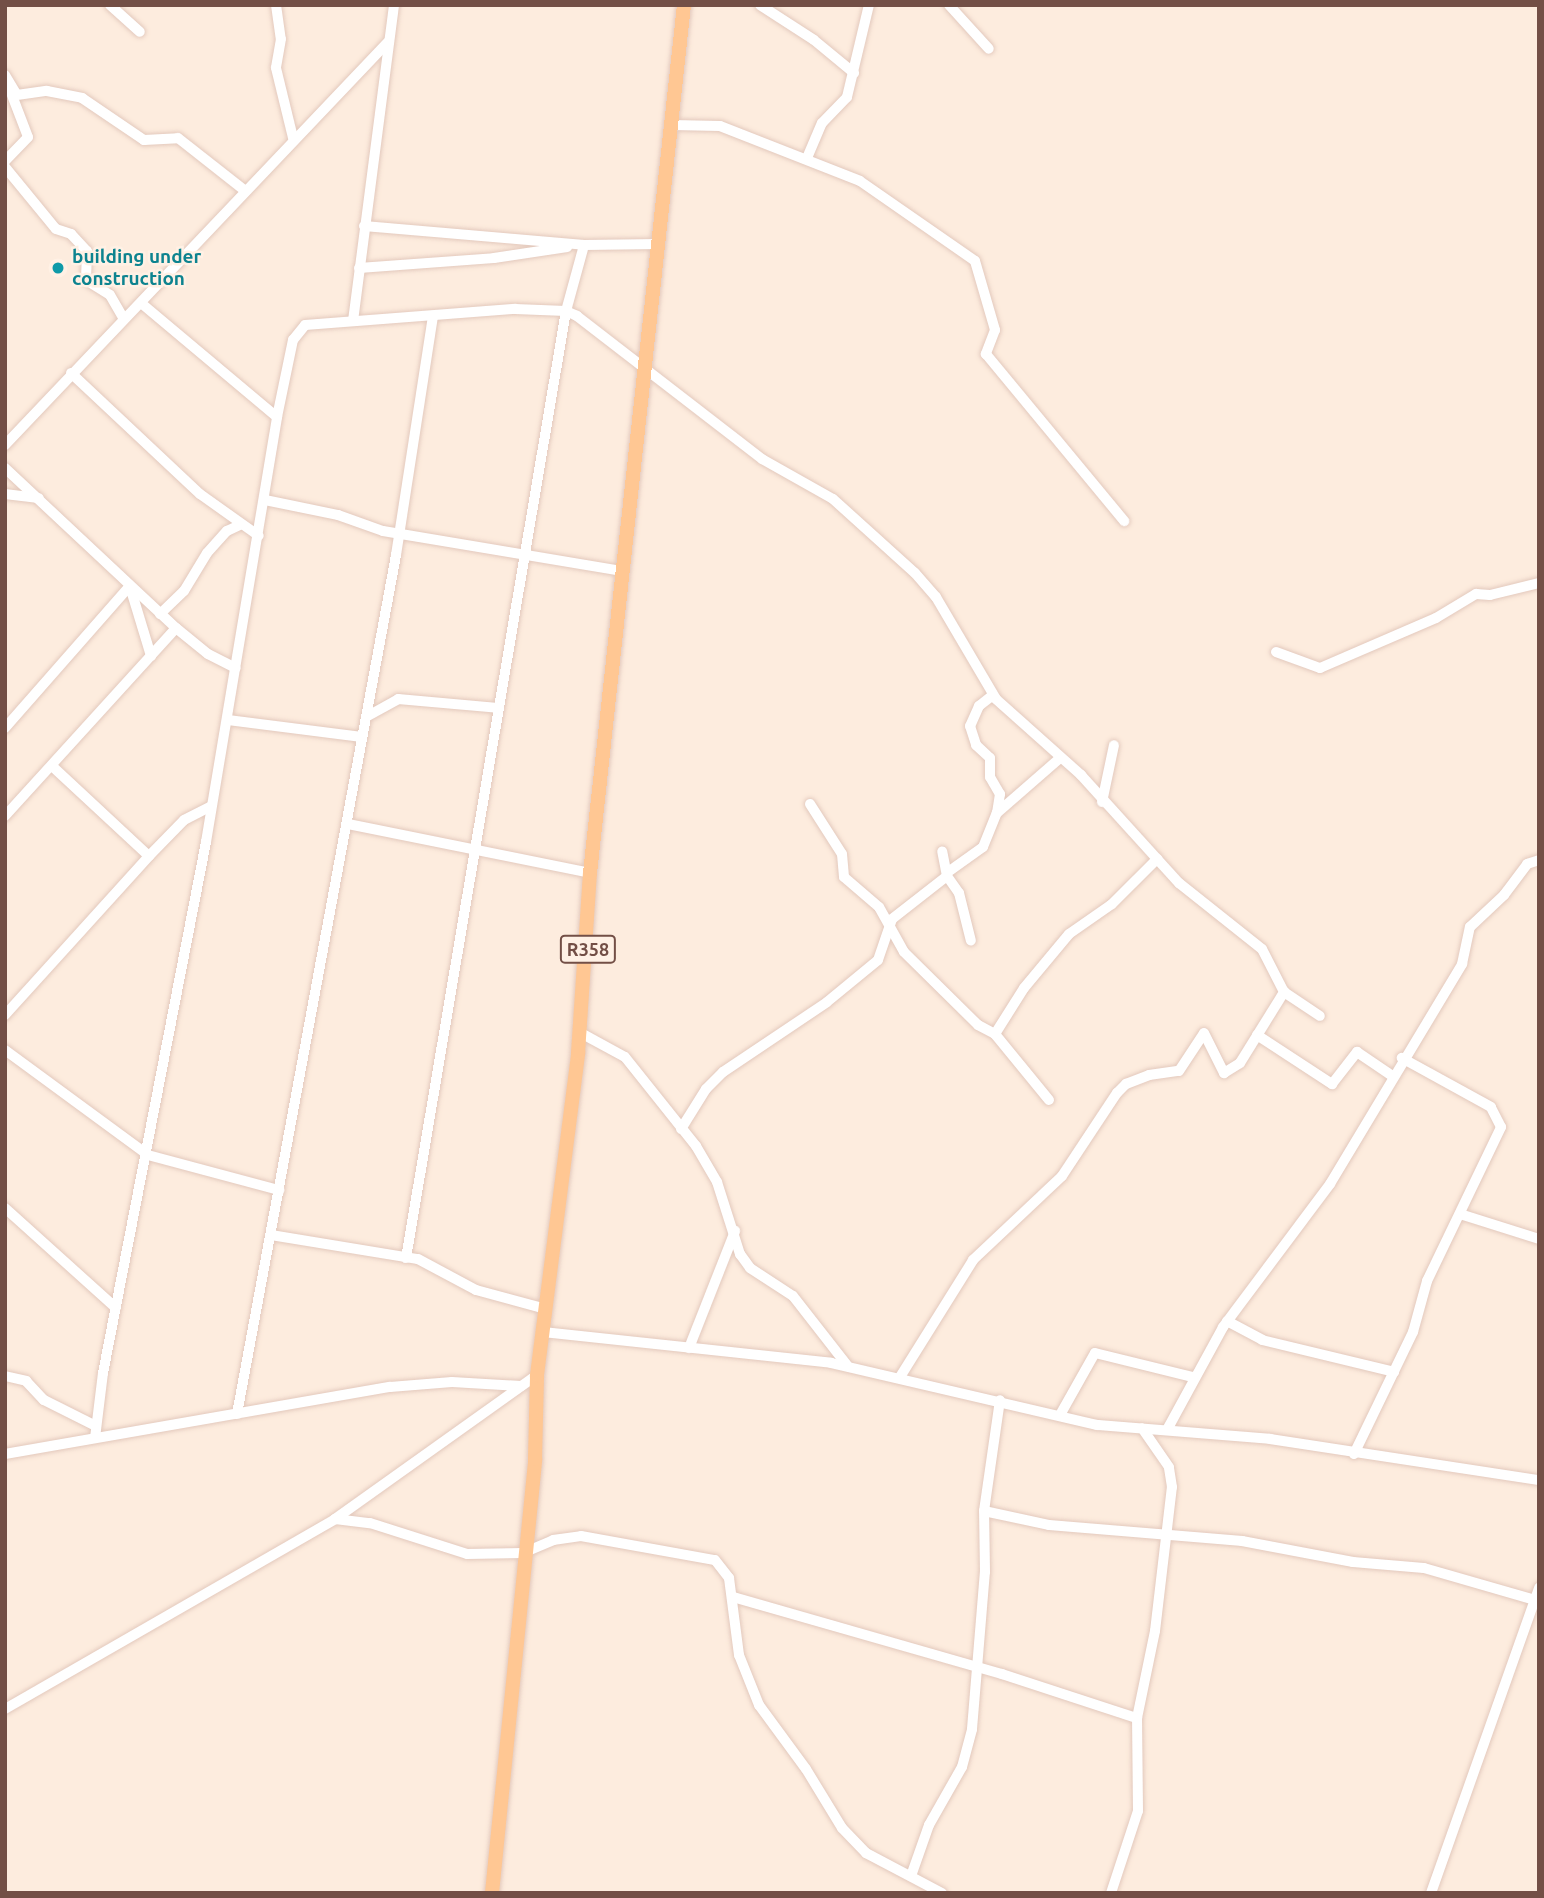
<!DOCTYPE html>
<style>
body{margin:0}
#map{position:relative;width:1544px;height:1898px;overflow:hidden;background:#fdecde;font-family:Ubuntu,sans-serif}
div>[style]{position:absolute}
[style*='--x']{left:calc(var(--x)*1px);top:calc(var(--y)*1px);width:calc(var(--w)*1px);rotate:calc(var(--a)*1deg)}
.roads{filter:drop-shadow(0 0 2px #e3c9bd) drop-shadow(0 0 2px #e3c9bd)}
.street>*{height:10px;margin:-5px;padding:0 5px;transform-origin:5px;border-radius:5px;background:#fff}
.primary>*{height:14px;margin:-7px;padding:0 7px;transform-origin:7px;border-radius:7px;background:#ffc793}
.dots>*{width:19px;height:19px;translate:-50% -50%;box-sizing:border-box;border:4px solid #fff1e5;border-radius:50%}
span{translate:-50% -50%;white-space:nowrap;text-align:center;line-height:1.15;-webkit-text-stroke:5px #fff1e5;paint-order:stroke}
.shield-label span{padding:2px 5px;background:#fff1e5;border:2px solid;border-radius:5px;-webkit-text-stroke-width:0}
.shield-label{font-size:18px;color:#734f46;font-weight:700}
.culture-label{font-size:19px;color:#0d838f;font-weight:700}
.left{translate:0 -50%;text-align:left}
.frame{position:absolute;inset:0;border:7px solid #734f46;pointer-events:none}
</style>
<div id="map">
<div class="roads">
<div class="street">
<div style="--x:110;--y:5;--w:40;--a:42"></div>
<div style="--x:276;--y:5;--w:34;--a:82"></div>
<div style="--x:281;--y:39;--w:29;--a:100"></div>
<div style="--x:276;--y:68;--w:72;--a:76.3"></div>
<div style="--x:760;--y:5;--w:64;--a:32.9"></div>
<div style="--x:814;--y:40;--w:52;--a:39.5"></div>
<div style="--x:949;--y:5;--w:59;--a:47.7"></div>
<div style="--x:5;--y:75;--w:23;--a:59"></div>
<div style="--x:17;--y:95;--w:30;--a:-8"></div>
<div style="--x:47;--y:91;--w:36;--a:11"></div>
<div style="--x:82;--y:98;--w:75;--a:34.1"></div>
<div style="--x:144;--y:140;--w:34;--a:-3"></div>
<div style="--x:178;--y:138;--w:84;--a:38.2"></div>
<div style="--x:672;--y:125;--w:48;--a:1.2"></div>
<div style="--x:720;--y:126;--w:150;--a:21.4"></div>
<div style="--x:860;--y:181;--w:140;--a:34.8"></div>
<div style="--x:975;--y:261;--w:72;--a:73.8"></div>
<div style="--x:995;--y:330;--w:26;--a:111"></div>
<div style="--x:986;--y:354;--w:217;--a:50.4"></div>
<div style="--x:807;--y:158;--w:38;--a:-67"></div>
<div style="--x:822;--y:123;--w:36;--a:-46"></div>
<div style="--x:847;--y:97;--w:95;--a:-76.6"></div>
<div style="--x:5;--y:161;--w:33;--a:-46"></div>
<div style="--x:28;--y:137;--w:50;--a:-111"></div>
<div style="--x:5;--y:167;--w:80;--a:50.6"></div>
<div style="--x:56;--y:229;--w:16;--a:18"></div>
<div style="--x:71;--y:234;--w:23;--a:47"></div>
<div style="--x:87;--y:251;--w:29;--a:92"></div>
<div style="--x:86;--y:280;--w:28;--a:32"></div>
<div style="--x:110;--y:295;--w:28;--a:60"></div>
<div style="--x:364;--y:226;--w:221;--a:4.9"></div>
<div style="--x:584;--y:245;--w:74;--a:-0.8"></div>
<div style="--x:359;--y:268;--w:135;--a:-4.2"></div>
<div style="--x:494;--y:258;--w:74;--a:-8.6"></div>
<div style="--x:141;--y:303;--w:177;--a:40"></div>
<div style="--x:353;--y:321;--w:319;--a:-82.6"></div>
<div style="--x:71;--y:373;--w:177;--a:43.2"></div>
<div style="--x:200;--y:494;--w:72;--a:35.4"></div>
<div style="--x:5;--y:445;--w:556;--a:-46.46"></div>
<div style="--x:5;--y:468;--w:234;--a:43.1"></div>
<div style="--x:176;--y:628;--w:41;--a:39.1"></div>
<div style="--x:208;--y:654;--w:31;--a:27"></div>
<div style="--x:5;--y:494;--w:34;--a:7"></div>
<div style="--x:265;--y:500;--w:75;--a:11.6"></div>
<div style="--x:338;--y:515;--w:48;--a:19.6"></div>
<div style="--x:383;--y:531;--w:243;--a:9.5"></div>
<div style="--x:131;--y:590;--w:69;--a:73.1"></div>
<div style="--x:160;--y:614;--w:33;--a:-44"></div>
<div style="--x:184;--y:591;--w:44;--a:-58.8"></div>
<div style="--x:207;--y:553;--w:30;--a:-48"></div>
<div style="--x:227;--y:531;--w:14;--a:-25"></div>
<div style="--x:1276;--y:652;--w:47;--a:20"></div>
<div style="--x:1320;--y:668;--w:126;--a:-23.3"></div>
<div style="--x:1436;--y:618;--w:47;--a:-31"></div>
<div style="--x:1476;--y:594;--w:14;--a:4"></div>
<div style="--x:1490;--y:595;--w:50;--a:-13.8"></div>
<div style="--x:993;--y:695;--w:18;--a:142"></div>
<div style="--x:979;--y:706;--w:22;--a:114"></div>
<div style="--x:970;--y:726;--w:20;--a:72"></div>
<div style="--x:976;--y:745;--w:19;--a:43"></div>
<div style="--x:990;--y:758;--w:19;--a:90"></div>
<div style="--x:990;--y:777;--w:20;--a:60"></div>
<div style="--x:1000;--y:794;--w:18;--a:99"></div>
<div style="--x:366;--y:717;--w:37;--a:-29"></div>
<div style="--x:398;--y:699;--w:100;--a:5.1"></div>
<div style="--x:228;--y:720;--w:135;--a:7.2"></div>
<div style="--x:5;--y:728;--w:188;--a:-48.7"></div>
<div style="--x:52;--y:766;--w:132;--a:42.9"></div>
<div style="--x:1102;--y:802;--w:58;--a:-78.1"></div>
<div style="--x:810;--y:804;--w:59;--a:57.4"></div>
<div style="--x:842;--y:854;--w:23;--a:85"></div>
<div style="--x:844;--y:877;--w:46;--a:40.6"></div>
<div style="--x:879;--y:907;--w:51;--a:60.9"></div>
<div style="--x:904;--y:952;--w:104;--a:44.6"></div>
<div style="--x:978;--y:1025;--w:19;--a:28"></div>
<div style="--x:5;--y:816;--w:254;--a:-47.7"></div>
<div style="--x:348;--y:824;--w:247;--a:11.4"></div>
<div style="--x:948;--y:872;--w:43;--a:-35.5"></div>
<div style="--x:983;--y:847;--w:37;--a:-68"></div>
<div style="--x:997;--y:813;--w:84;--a:-41.1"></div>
<div style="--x:947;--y:876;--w:21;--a:55"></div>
<div style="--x:959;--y:893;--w:49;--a:76"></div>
<div style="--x:5;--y:1015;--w:215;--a:-47.8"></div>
<div style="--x:149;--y:856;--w:50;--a:-45.8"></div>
<div style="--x:184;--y:820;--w:30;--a:-27"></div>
<div style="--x:579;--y:1032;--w:52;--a:28.5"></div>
<div style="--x:625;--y:1057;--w:114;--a:51.4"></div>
<div style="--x:696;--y:1146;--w:42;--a:59.7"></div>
<div style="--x:717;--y:1182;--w:76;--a:72.3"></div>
<div style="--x:740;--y:1254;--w:17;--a:54"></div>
<div style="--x:750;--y:1268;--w:51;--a:33.1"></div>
<div style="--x:793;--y:1296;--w:88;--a:52"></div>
<div style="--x:1257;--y:1035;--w:90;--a:33.2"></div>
<div style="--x:1332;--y:1084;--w:41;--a:-52"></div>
<div style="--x:1357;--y:1052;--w:41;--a:34.1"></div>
<div style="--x:5;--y:1050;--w:177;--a:36.3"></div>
<div style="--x:148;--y:1155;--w:136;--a:15"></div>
<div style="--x:1049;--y:1100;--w:85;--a:-129.3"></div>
<div style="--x:995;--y:1034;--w:54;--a:-57.8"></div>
<div style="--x:1024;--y:988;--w:70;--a:-50.2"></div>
<div style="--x:1069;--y:934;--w:52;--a:-34.9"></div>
<div style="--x:1112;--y:904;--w:64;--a:-45"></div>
<div style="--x:681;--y:1129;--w:47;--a:-58"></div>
<div style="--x:706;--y:1089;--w:24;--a:-45"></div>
<div style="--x:723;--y:1072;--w:125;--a:-33.9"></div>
<div style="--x:827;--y:1002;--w:66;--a:-39.5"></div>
<div style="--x:878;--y:960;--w:43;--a:-71.1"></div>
<div style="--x:892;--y:919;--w:70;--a:-38"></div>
<div style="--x:947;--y:876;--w:25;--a:-101"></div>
<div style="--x:5;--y:1208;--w:149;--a:42"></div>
<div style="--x:1460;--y:1214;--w:83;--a:17.6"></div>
<div style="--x:271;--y:1235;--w:149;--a:9.3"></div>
<div style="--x:418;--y:1259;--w:66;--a:28.1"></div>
<div style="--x:476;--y:1290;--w:73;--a:15.2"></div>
<div style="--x:406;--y:1258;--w:960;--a:-80.41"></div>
<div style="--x:566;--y:311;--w:68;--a:-74.7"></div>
<div style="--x:1227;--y:1321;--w:40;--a:28"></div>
<div style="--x:1262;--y:1340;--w:136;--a:13.6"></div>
<div style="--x:543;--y:1332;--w:290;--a:6.1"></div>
<div style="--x:831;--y:1363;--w:273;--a:13.1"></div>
<div style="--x:1097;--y:1425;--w:174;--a:4.6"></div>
<div style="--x:1270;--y:1439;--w:272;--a:8.7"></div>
<div style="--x:689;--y:1348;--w:126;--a:-68.5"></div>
<div style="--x:5;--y:1376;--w:22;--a:13"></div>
<div style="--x:26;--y:1381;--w:26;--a:47"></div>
<div style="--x:44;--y:1400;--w:58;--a:26.6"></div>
<div style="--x:900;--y:1377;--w:138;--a:-58"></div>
<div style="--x:973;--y:1260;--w:122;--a:-43.3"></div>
<div style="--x:1062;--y:1176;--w:100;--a:-56.5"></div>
<div style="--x:1117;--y:1093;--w:13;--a:-45"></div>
<div style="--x:1126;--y:1084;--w:25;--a:-21"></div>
<div style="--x:1149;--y:1075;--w:30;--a:-8"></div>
<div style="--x:1179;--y:1071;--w:45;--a:-56.7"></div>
<div style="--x:1204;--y:1033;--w:45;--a:63.4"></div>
<div style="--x:1224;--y:1073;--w:19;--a:-32"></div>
<div style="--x:1240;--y:1063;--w:84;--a:-58.2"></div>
<div style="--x:237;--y:1414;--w:874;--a:-79.51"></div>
<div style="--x:396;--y:555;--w:242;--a:-81.2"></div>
<div style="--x:1060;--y:1415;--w:71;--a:-60.6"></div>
<div style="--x:1095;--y:1353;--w:101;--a:13.8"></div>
<div style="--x:1168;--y:1428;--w:115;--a:-61.4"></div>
<div style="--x:1223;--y:1327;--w:179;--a:-53.2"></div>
<div style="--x:1330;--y:1184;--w:257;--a:-59"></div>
<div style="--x:1462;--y:964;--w:38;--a:-78"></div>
<div style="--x:1470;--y:927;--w:47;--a:-43.3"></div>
<div style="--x:1504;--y:895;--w:39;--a:-53"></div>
<div style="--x:1527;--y:864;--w:13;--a:-18"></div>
<div style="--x:95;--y:1438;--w:65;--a:-83"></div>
<div style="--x:103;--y:1373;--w:541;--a:-79.02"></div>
<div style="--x:206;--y:842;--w:431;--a:-80.5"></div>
<div style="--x:277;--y:417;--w:79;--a:-78.3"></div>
<div style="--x:293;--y:340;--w:19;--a:-51"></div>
<div style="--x:305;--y:325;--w:211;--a:-4.4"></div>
<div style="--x:515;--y:309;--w:51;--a:2.2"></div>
<div style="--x:566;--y:311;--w:12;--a:24"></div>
<div style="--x:577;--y:316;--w:234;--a:37.7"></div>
<div style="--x:762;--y:459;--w:81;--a:29.4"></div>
<div style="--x:833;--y:499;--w:110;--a:42.1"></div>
<div style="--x:915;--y:573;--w:32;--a:49"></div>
<div style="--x:936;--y:597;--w:118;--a:59.5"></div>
<div style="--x:996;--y:699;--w:114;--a:41.8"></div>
<div style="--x:1081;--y:775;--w:146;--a:47.8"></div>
<div style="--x:1179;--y:883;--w:106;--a:38.5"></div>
<div style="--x:1262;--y:949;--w:48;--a:62.9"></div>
<div style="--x:1284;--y:992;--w:43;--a:33.7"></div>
<div style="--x:5;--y:1454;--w:391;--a:-9.9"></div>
<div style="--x:390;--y:1387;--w:62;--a:-4.6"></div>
<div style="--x:452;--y:1382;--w:69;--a:3.3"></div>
<div style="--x:1354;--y:1454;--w:136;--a:-64.2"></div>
<div style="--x:1413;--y:1332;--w:53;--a:-74.6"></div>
<div style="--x:1427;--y:1281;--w:171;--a:-64.3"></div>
<div style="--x:1501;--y:1127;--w:22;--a:-117"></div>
<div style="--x:1491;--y:1107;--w:102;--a:-151.2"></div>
<div style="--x:984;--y:1511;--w:66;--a:12.2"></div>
<div style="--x:1049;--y:1525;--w:194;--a:4.7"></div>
<div style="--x:1242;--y:1541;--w:113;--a:10.7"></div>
<div style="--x:1353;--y:1562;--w:71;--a:4.8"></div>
<div style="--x:1424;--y:1568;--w:116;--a:16.1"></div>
<div style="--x:335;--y:1519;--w:35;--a:7"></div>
<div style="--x:370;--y:1523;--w:102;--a:17.7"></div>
<div style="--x:467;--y:1554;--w:56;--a:-1"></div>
<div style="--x:523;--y:1553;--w:33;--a:-23"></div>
<div style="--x:553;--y:1540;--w:28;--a:-8"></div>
<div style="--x:581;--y:1536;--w:136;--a:10.2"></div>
<div style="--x:715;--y:1560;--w:23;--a:52"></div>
<div style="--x:729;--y:1578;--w:78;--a:82.6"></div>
<div style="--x:739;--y:1655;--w:54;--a:68.2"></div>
<div style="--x:759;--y:1705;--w:79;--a:53.7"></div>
<div style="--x:806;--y:1769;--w:69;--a:58.6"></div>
<div style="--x:842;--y:1828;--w:35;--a:46"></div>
<div style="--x:866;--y:1853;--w:86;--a:27.8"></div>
<div style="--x:733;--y:1597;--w:280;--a:16"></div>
<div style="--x:1002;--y:1674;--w:142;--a:18.1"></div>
<div style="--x:5;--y:1709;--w:381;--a:-29.9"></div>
<div style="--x:335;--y:1519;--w:248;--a:-35.5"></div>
<div style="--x:911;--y:1876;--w:54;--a:-70.6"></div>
<div style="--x:929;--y:1825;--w:67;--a:-60.4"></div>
<div style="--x:962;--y:1767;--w:39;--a:-75"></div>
<div style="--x:972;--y:1729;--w:158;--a:-85.3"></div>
<div style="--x:985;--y:1572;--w:61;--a:-90.9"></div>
<div style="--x:984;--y:1511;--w:112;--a:-81.8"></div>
<div style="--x:1111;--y:1893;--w:86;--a:-71.8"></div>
<div style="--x:1138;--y:1811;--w:93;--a:-90.6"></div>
<div style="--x:1137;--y:1718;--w:89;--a:-78.3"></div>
<div style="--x:1155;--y:1631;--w:145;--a:-83.3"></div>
<div style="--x:1172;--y:1487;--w:20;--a:-99"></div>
<div style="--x:1169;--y:1467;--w:47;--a:-124.7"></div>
<div style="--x:1431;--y:1893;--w:324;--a:-70.5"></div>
</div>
<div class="primary">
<div style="--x:492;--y:1893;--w:436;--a:-84.3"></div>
<div style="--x:535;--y:1459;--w:84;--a:-88.6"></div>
<div style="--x:537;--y:1375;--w:325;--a:-82.7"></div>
<div style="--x:578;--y:1053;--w:180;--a:-86.2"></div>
<div style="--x:590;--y:873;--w:873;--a:-83.82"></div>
</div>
</div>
<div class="dots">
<div style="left:58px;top:268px;background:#0f9aa8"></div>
</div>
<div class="shield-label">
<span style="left:588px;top:949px">R358</span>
</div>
<div class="culture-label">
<span class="left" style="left:72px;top:268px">building under<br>construction</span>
</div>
<div class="frame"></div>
</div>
